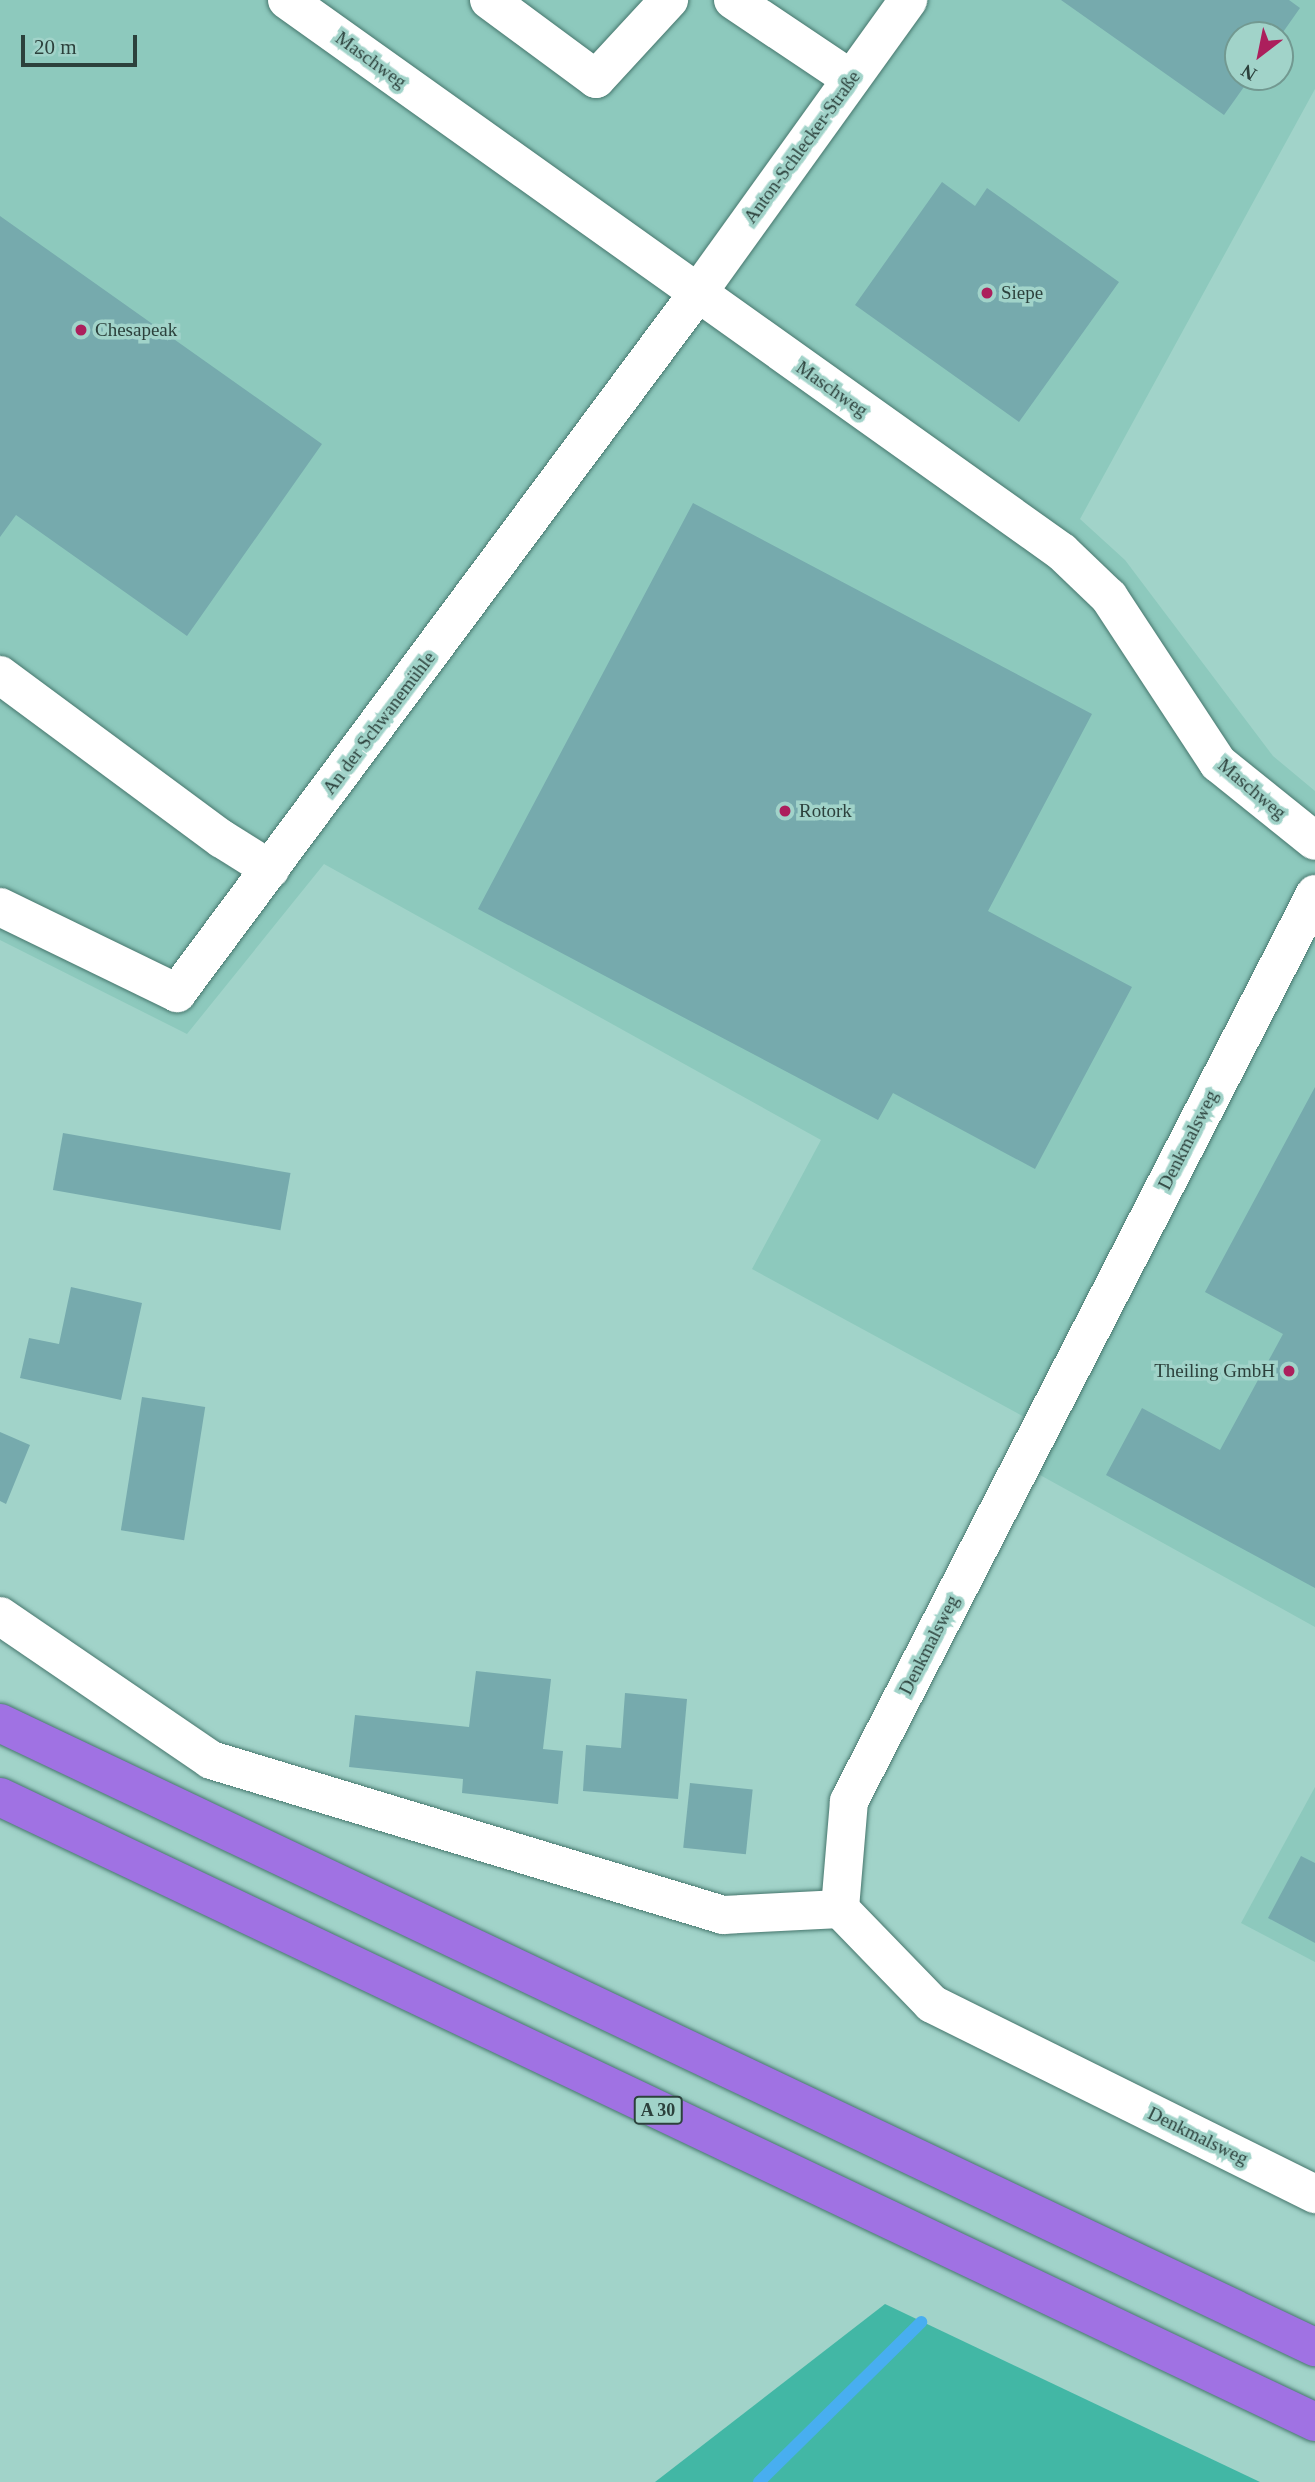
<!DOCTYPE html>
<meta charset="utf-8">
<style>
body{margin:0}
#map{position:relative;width:1315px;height:2482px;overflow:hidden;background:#a1d3c9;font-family:Georgia,serif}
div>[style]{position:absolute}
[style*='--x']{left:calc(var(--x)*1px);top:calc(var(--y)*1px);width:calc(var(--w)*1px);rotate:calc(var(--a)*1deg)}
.built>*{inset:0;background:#8dc9bd}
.green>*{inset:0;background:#42b7a5}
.stream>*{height:12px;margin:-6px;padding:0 6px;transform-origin:6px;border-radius:6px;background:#48aef0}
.building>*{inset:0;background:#76aaad;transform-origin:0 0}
.roads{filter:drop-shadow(0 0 2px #46766d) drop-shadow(0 0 2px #46766d)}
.minor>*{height:38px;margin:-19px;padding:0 19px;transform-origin:19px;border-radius:19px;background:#fff}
.highway>*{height:38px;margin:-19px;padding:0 19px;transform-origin:19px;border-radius:19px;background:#a072e3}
.dots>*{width:19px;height:19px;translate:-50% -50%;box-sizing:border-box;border:4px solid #a1d3c9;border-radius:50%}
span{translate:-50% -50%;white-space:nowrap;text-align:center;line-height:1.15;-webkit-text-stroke:7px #a1d3c9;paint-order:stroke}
.shield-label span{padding:2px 5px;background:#a1d3c9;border:2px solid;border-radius:5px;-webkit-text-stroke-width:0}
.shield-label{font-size:18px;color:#2c413c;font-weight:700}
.street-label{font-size:19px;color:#2c413c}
.poi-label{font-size:19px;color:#2c413c}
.left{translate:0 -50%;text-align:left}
.right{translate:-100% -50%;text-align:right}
.north{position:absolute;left:1224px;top:21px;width:70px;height:70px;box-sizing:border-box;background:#a1d3c9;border:2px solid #729991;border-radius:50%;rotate:212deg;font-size:19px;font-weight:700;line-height:28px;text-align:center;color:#2c413c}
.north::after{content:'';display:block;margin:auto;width:24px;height:32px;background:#ac1f5c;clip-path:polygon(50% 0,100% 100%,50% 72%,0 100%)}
.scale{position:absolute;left:21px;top:35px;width:116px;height:32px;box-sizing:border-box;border:4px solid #2c413c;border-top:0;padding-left:9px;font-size:21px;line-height:24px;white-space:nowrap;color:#2c413c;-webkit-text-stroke:5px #a1d3c9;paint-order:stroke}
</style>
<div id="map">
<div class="built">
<div style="clip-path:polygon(evenodd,0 0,1315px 0,1315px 89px,1080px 519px,1125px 560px,1273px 756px,1315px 791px,1315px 1627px,1031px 1470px,1050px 1431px,752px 1269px,821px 1140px,324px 864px,187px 1034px,0 940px,0 0,1238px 35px,1280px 35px,1280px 77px,1238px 77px,1238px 35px)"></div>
<div style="clip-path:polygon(1315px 1787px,1315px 1962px,1241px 1923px)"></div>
</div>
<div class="green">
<div style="clip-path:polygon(885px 2304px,1260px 2482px,655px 2482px)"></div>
</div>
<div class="stream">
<div style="--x:759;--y:2482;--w:228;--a:-44.6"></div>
</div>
<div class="building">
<div style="clip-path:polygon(1061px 0,1289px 0,1300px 8px,1281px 35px,1238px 35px,1238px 77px,1251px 77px,1224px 115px)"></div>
<div style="clip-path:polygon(942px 182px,975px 206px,987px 188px,1119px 282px,1019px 422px,855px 305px)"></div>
<div style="clip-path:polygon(0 216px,322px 444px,187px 636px,16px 515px,0 537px)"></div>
<div style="clip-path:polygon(693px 503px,1092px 714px,988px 911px,1132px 987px,1035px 1169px,893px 1093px,878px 1120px,478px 909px)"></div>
<div style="clip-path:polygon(1315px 1087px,1315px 1588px,1106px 1475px,1142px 1408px,1220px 1450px,1283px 1334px,1205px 1292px)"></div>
<div style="left:63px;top:1133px;width:231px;height:58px;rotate:10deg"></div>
<div style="clip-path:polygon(71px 1287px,142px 1303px,121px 1400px,20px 1378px,29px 1338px,59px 1344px)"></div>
<div style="left:142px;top:1397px;width:64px;height:135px;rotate:9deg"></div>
<div style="clip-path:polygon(0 1432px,30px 1445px,6px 1504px,0 1501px)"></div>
<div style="clip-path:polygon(476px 1671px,551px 1679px,543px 1749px,563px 1751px,558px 1804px,462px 1793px,463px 1779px,349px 1767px,355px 1715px,469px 1727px)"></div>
<div style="clip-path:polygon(625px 1693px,687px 1699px,678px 1799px,583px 1791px,586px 1745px,621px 1748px)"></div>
<div style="left:690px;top:1783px;width:63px;height:65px;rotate:6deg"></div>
<div style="clip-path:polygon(1301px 1856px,1315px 1863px,1315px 1943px,1268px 1918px)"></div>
</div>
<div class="roads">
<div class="minor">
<div style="--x:287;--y:0;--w:951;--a:35.46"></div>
<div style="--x:1062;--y:552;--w:65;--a:43.8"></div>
<div style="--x:1109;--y:597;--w:199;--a:56.7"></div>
<div style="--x:1218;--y:763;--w:124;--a:38.8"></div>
<div style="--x:489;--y:0;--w:133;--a:36.4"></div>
<div style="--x:596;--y:79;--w:108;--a:-47.3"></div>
<div style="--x:733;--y:0;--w:142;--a:33.8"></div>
<div style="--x:0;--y:675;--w:276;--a:36.5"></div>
<div style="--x:222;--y:839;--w:57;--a:32"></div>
<div style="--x:1315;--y:894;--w:1020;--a:117.19"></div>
<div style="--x:849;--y:1801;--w:108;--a:94.8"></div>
<div style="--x:840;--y:1909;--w:132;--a:45.9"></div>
<div style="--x:932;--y:2004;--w:428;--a:26.4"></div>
<div style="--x:0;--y:907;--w:197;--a:25.9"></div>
<div style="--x:177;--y:993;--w:871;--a:-53.35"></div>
<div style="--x:697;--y:294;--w:362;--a:-54.3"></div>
<div style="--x:0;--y:1616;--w:255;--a:34.3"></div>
<div style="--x:211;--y:1760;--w:535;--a:16.84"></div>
<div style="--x:723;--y:1915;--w:117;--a:-2.9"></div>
</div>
<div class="highway">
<div style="--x:0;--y:1723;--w:1456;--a:25.39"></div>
<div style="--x:0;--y:1797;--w:1456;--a:25.42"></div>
</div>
</div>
<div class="dots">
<div style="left:987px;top:293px;background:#ac1f5c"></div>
<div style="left:81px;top:330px;background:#ac1f5c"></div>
<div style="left:785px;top:811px;background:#ac1f5c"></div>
<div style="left:1289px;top:1371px;background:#ac1f5c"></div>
</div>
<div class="shield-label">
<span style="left:658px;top:2110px">A 30</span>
</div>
<div class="street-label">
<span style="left:371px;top:60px;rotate:36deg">Maschweg</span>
<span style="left:802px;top:147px;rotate:-54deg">Anton-Schlecker-Straße</span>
<span style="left:832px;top:389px;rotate:35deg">Maschweg</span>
<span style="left:379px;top:723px;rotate:-53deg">An der Schwanemühle</span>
<span style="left:1252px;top:789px;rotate:40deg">Maschweg</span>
<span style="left:1188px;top:1140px;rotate:-63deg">Denkmalsweg</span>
<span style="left:929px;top:1645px;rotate:-63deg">Denkmalsweg</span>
<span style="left:1198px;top:2136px;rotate:26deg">Denkmalsweg</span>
</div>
<div class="poi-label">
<span class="left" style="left:1001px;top:293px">Siepe</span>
<span class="left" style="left:95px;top:330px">Chesapeak</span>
<span class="left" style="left:799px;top:811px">Rotork</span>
<span class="right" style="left:1275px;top:1371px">Theiling GmbH</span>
</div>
<div class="north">N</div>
<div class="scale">20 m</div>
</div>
